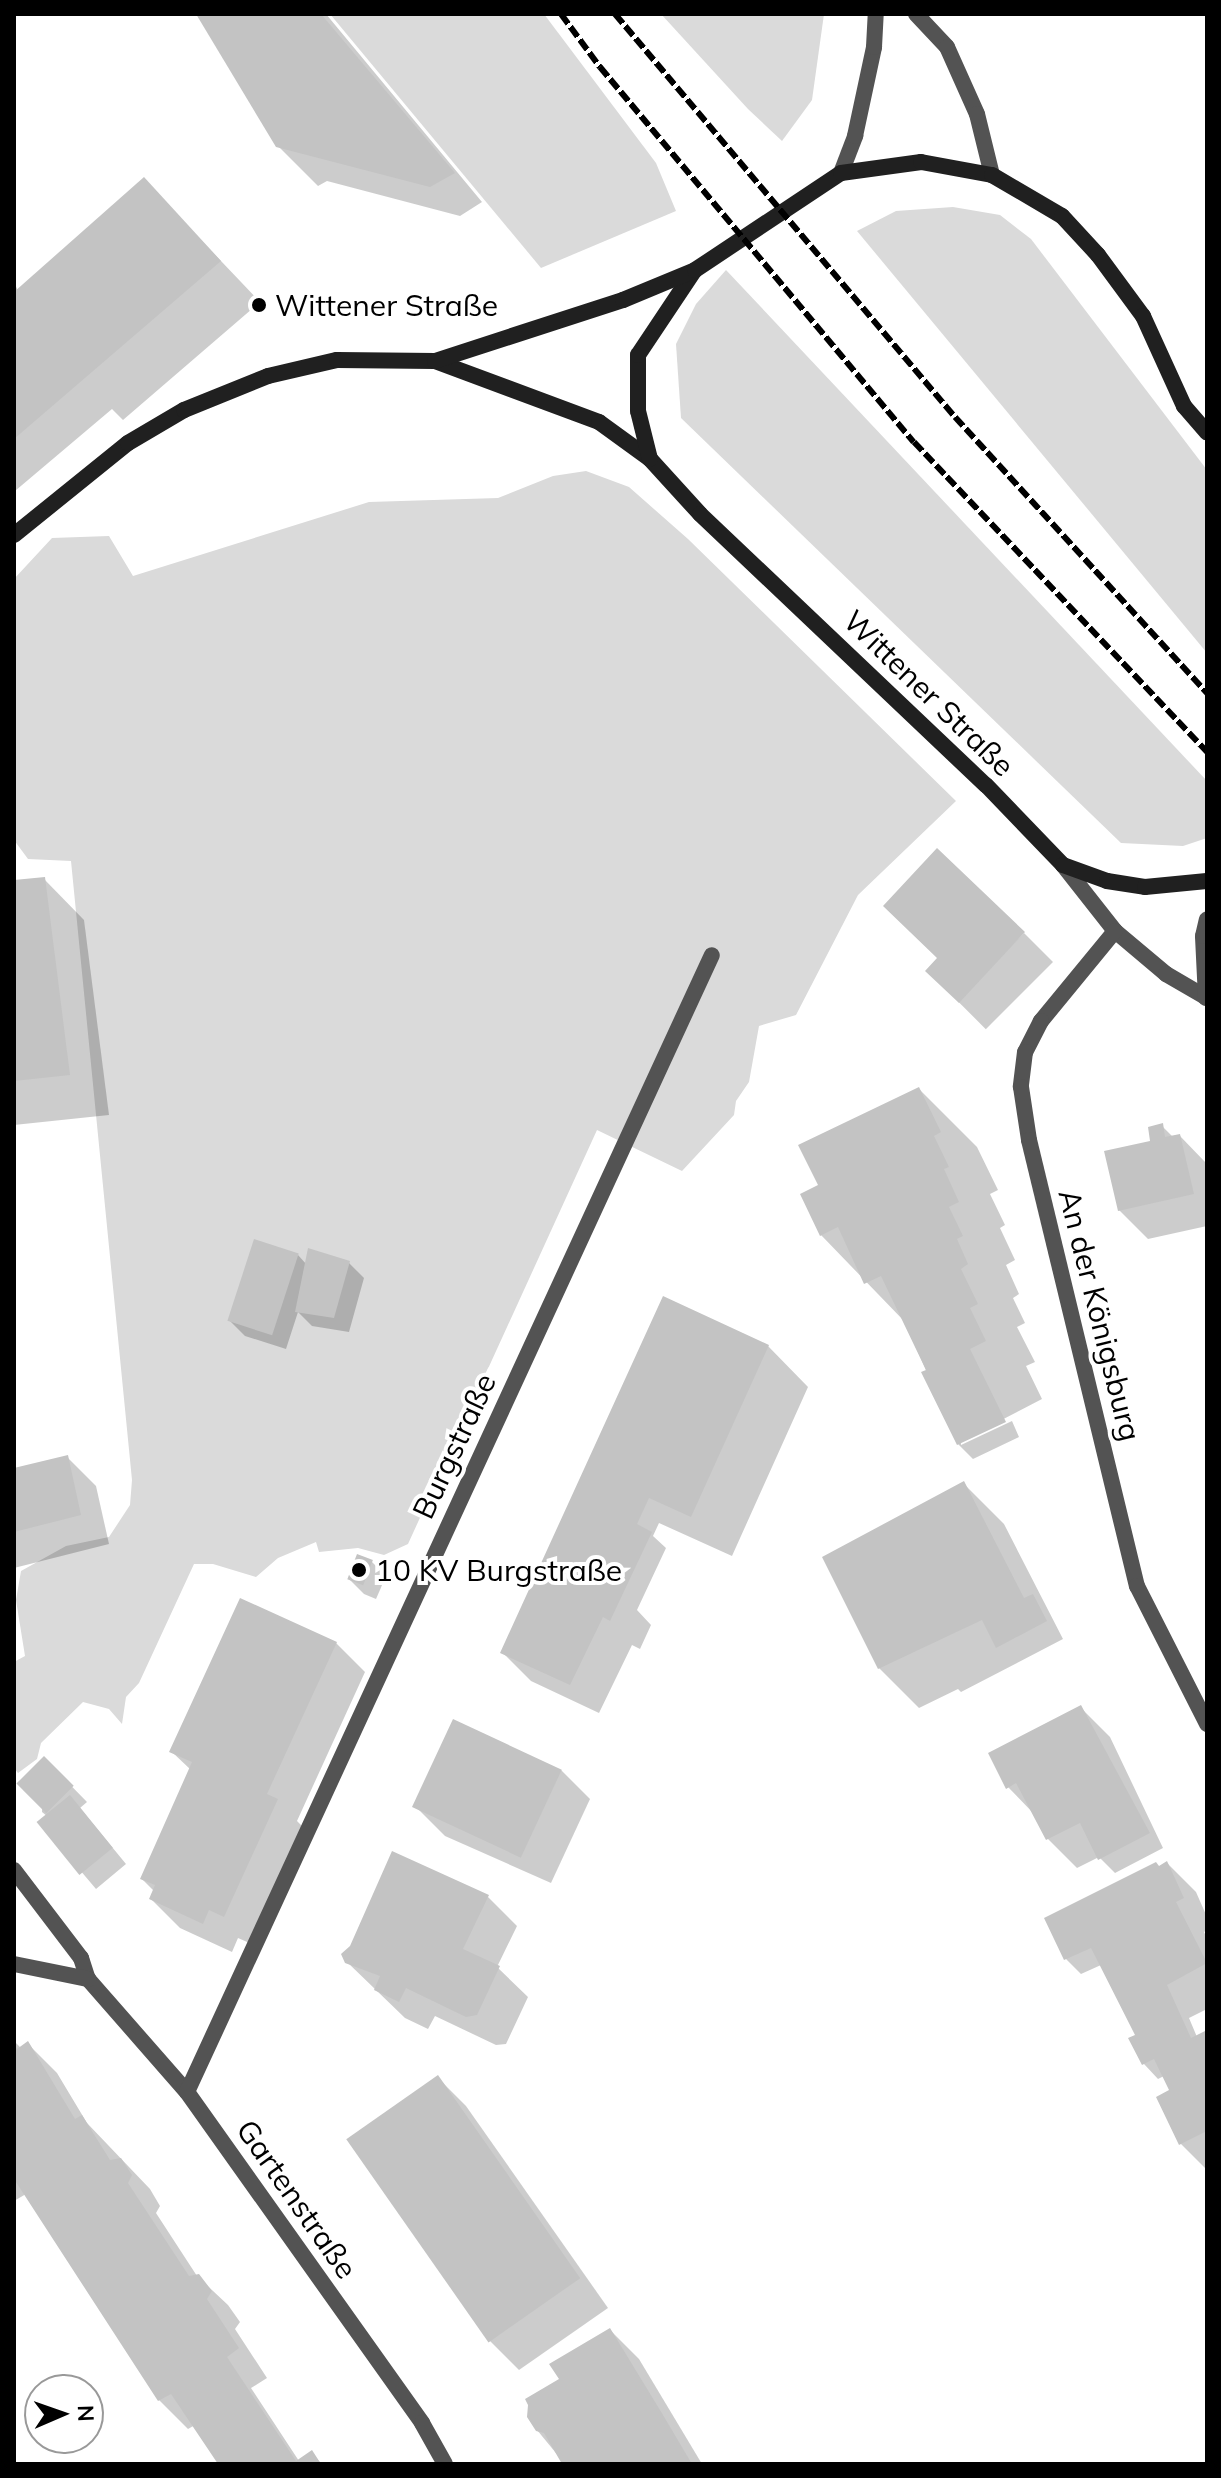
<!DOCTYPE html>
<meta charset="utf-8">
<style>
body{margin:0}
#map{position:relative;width:1221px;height:2478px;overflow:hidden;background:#fff;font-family:Mulish,sans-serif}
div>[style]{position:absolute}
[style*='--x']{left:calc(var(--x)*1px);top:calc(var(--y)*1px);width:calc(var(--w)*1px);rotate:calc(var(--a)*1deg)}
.green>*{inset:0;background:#dadada}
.shadow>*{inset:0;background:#0003;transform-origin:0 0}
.building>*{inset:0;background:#c3c3c3;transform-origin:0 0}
.service>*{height:16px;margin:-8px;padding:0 8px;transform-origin:8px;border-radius:8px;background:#535353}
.minor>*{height:16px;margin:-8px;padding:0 8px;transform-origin:8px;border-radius:8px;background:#535353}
.secondary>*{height:16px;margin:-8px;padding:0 8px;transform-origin:8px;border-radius:8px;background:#202020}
.rail>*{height:6px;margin-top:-3px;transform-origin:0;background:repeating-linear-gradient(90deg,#000 0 12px,transparent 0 16px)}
.dots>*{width:22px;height:22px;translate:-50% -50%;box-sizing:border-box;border:4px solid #fff;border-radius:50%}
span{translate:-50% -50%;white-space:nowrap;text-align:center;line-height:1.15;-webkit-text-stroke:8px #fff;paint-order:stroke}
.poi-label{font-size:30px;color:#000}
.left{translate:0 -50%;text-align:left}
.street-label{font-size:30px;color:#000}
.frame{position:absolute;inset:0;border:16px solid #000;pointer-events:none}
.north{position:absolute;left:24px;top:2374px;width:80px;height:80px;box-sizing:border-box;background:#fff;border:2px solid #999;border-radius:50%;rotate:88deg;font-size:22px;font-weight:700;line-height:32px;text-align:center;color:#000}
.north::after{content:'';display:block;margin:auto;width:28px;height:36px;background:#000;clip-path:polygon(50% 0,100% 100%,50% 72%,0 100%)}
</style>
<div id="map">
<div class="green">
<div style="clip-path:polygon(330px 14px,544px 14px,656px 163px,676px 211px,541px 268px)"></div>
<div style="clip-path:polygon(661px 14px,824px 14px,812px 100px,782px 141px,748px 109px)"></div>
<div style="clip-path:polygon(953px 207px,1000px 215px,1031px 239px,1207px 470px,1207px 653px,857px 231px,896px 211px)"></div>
<div style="clip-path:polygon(726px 270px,1207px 781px,1207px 838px,1183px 846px,1121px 843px,681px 418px,676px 344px,696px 304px)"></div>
<div style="clip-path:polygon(586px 471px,629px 487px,688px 539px,956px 801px,858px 895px,796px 1015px,759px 1026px,749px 1082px,736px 1101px,734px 1115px,682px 1171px,597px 1130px,408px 1544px,384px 1555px,358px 1548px,319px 1552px,316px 1542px,278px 1558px,256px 1577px,213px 1564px,194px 1564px,139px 1683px,126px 1697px,122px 1724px,109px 1709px,83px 1702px,41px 1743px,37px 1759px,18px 1773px,14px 1768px,14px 1662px,25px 1656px,16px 1600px,21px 1571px,66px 1546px,109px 1537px,130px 1505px,132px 1480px,71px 861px,28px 859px,14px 840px,14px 579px,52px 538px,109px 536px,133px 576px,369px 502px,498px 498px,553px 476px)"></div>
</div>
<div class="shadow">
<div style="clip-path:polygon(199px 14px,326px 14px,482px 202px,460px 216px,327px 181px,318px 186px,278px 146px)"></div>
<div style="clip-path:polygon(144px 180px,260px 302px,123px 420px,112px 409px,15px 491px,14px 282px,18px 291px)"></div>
<div style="clip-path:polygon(44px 879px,84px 920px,109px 1115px,14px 1125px,14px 882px)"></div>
<div style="left:1024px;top:933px;width:41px;height:95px;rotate:45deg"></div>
<div style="clip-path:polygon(919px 1089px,977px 1147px,998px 1190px,990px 1194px,1005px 1225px,1000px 1228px,1015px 1260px,1006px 1265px,1019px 1294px,1013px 1298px,1025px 1323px,1017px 1327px,1035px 1362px,1026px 1366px,1042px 1399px,961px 1441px,961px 1445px,1012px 1421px,1019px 1437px,973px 1459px,958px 1444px,905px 1322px,821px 1235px,821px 1186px)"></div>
<div style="clip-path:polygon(1162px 1126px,1174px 1138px,1180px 1136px,1207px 1164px,1207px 1226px,1148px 1239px,1119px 1210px)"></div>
<div style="clip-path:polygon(298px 1255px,307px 1265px,349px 1263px,364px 1278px,349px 1332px,312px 1326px,298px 1312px,286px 1349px,245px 1336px,230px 1321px)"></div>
<div style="clip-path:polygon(768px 1346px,808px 1387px,732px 1556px,659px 1523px,653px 1536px,666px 1548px,637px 1610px,651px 1625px,640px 1649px,632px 1645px,599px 1713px,531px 1681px,502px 1652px)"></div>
<div style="clip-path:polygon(67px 1457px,96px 1486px,109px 1544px,14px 1568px,14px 1470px)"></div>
<div style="clip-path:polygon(964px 1484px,1004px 1524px,1063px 1639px,961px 1692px,958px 1689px,919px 1708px,879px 1668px)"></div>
<div style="clip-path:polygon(371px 1561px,386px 1576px,376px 1599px,364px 1594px,349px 1579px)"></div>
<div style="clip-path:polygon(336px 1643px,365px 1672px,297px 1821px,306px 1830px,254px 1945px,238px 1938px,232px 1952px,180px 1928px,151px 1899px,154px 1891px,142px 1879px,191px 1770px,172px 1752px)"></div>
<div style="clip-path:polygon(1081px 1708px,1110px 1737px,1163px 1848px,1115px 1873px,1099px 1857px,1077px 1868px,1048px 1839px,1036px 1816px,1008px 1787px)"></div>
<div style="clip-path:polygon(44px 1758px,87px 1802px,80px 1808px,126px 1864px,96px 1889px,41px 1824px,48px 1817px,42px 1812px)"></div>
<div style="clip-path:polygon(561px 1770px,590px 1799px,551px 1883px,445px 1836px,416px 1807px)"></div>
<div style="clip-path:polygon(1167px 1863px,1196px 1892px,1207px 1917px,1207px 1930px,1204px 1932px,1207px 1938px,1207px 2009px,1189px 2018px,1197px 2037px,1207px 2032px,1207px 2170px,1181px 2144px,1171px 2091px,1164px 2076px,1158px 2079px,1144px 2064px,1137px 2036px,1101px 1965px,1081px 1974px,1066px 1959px,1046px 1919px)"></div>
<div style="clip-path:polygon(488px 1897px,517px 1926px,497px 1967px,528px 1997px,506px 2044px,496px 2045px,435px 2016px,428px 2029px,405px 2018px,347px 1962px,351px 1947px)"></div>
<div style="clip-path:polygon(14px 2041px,21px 2048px,28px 2044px,57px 2073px,87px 2123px,150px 2189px,160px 2206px,156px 2213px,197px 2276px,228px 2305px,240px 2322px,235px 2329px,267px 2378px,251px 2388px,299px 2461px,311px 2453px,322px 2464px,221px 2464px,195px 2425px,188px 2429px,159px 2400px,26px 2194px,14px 2201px)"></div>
<div style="clip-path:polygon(437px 2077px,466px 2106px,608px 2308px,519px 2370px,490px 2341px)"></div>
<div style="clip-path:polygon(610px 2330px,639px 2359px,702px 2464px,565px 2464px,537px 2430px,561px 2380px)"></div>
</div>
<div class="building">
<div style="clip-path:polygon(196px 14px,321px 14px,455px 173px,430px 187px,276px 147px)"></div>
<div style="clip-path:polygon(144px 177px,221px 261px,14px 439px,14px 292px)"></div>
<div style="clip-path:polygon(937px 848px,1025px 932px,959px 1003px,925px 971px,937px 958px,883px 906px)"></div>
<div style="clip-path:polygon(45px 877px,70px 1075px,14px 1081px,14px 880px)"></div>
<div style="clip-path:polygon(919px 1087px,941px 1132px,934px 1136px,949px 1167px,944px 1169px,959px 1202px,949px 1207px,963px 1236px,957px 1239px,968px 1264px,961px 1269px,978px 1304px,970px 1308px,986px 1341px,970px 1349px,1006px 1422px,957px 1445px,921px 1372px,926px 1370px,881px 1276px,864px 1284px,838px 1227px,820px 1236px,800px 1194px,818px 1185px,798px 1145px)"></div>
<div style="clip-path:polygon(1163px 1123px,1165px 1137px,1180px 1134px,1194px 1194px,1118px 1211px,1104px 1151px,1150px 1141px,1148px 1127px)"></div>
<div style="left:254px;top:1239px;width:47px;height:86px;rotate:18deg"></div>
<div style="clip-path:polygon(308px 1248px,350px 1261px,334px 1318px,295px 1312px)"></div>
<div style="clip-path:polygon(663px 1296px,769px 1345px,691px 1517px,649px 1498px,637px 1524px,652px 1532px,610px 1621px,603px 1617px,570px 1685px,500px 1653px)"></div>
<div style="clip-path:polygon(68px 1455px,81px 1515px,14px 1532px,14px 1468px)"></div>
<div style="clip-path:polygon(964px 1481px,1024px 1598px,1033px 1594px,1047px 1621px,996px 1648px,982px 1620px,878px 1669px,822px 1557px)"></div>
<div style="left:357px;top:1554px;width:17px;height:27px;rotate:21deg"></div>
<div style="clip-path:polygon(240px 1598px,337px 1642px,267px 1794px,278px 1799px,224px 1917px,209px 1910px,203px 1924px,149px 1899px,155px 1885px,140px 1879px,192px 1762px,169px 1752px)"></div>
<div style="clip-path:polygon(1081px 1705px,1150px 1833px,1098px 1860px,1080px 1823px,1046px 1840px,1016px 1783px,1006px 1789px,988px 1753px)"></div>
<div style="left:453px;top:1719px;width:120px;height:97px;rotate:25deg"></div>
<div style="left:44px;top:1756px;width:42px;height:39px;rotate:45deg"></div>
<div style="left:70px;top:1795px;width:68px;height:43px;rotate:51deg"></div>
<div style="clip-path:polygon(392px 1851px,489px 1895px,463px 1949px,500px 1966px,477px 2015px,466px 2017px,406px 1988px,399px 2002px,374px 1990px,380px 1976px,345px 1963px,341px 1954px,350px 1946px)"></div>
<div style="clip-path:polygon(1167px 1861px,1184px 1898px,1176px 1902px,1207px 1963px,1167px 1985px,1191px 2038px,1207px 2030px,1207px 2131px,1179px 2145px,1156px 2097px,1169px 2090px,1154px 2059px,1142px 2065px,1128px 2038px,1135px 2035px,1091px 1948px,1064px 1960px,1044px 1918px,1156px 1862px,1159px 1866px)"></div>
<div style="clip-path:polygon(28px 2041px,75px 2119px,82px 2115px,110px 2160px,121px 2158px,132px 2175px,128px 2183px,189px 2276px,199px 2274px,212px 2291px,207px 2299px,239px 2348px,227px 2357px,296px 2461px,312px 2450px,321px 2464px,218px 2464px,171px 2394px,158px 2401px,14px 2179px,14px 2044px,17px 2049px)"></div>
<div style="left:438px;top:2075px;width:248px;height:112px;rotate:55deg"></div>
<div style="clip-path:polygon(610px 2328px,663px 2415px,692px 2464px,562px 2464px,544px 2433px,536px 2431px,527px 2417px,528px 2405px,525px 2399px,559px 2379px,549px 2364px)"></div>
</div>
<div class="service">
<div style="--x:1115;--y:931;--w:67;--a:40.1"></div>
<div style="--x:1166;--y:974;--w:48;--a:30.3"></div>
<div style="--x:1206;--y:998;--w:62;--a:-92.8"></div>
<div style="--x:1203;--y:936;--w:17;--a:-77"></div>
</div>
<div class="minor">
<div style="--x:916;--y:14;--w:45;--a:46.8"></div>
<div style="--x:947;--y:47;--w:73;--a:65.9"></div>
<div style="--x:977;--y:114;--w:63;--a:76.2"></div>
<div style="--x:841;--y:173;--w:40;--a:-69"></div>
<div style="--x:855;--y:136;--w:91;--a:-77.9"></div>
<div style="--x:874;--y:47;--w:33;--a:-87"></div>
<div style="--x:1063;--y:865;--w:84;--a:51.8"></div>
<div style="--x:1115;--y:931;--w:117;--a:129.4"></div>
<div style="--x:1041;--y:1021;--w:35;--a:117"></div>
<div style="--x:1025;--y:1052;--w:35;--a:97"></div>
<div style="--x:1021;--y:1087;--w:54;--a:81.4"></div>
<div style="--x:1029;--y:1140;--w:459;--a:76.4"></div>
<div style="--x:1137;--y:1586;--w:155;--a:63.1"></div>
<div style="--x:14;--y:1870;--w:111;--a:52.7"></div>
<div style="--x:81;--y:1958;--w:22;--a:72"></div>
<div style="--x:88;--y:1979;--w:150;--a:48.8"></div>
<div style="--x:187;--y:2092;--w:406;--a:54.6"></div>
<div style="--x:422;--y:2423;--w:47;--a:60.7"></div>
<div style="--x:14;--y:1964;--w:76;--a:11.5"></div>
<div style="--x:187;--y:2092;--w:1252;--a:-65.22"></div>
</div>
<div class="secondary">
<div style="--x:435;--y:361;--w:175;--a:20.4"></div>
<div style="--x:599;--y:422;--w:63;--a:36"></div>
<div style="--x:650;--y:459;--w:74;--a:47.7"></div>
<div style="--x:700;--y:514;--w:394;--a:43.5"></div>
<div style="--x:986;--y:785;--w:111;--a:46.1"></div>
<div style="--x:1063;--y:865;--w:47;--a:20"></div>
<div style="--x:1107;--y:881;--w:38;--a:9"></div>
<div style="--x:1145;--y:887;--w:62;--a:-5.5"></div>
<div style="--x:650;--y:459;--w:49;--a:-104"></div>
<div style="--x:638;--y:411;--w:56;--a:-90"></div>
<div style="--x:638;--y:355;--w:101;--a:-56.3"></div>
<div style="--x:14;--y:535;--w:146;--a:-38.9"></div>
<div style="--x:128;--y:443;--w:65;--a:-30.5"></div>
<div style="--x:184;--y:410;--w:91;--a:-22"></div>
<div style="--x:268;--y:376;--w:71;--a:-13.1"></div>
<div style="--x:337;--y:360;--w:98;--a:0.6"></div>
<div style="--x:435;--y:361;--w:198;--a:-18"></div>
<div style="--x:623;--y:300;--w:78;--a:-22.6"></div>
<div style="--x:695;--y:270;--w:175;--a:-33.6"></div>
<div style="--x:841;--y:173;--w:81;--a:-7.8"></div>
<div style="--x:921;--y:162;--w:72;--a:10.4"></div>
<div style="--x:992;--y:175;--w:81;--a:30.4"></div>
<div style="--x:1062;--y:216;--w:53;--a:47.3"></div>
<div style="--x:1098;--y:255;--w:76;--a:53.6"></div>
<div style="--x:1143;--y:316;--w:99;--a:65.5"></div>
<div style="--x:1184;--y:406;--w:35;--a:49"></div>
</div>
<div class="rail">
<div style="--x:561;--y:14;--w:66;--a:53.7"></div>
<div style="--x:600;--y:67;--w:489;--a:50.1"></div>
<div style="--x:914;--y:442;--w:427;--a:46.6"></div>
<div style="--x:615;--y:14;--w:527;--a:49.85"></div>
<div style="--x:955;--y:417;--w:374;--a:47.6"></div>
</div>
<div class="dots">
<div style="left:259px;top:305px;background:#000"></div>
<div style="left:359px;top:1570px;background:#000"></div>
</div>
<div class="poi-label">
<span class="left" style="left:275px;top:305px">Wittener Straße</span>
<span class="left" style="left:375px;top:1570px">10 KV Burgstraße</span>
</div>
<div class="street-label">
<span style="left:929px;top:693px;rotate:44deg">Wittener Straße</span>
<span style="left:1100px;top:1315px;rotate:76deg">An der Königsburg</span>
<span style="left:454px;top:1446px;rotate:-65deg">Burgstraße</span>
<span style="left:297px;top:2199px;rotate:55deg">Gartenstraße</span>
</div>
<div class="frame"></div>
<div class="north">N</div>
</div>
